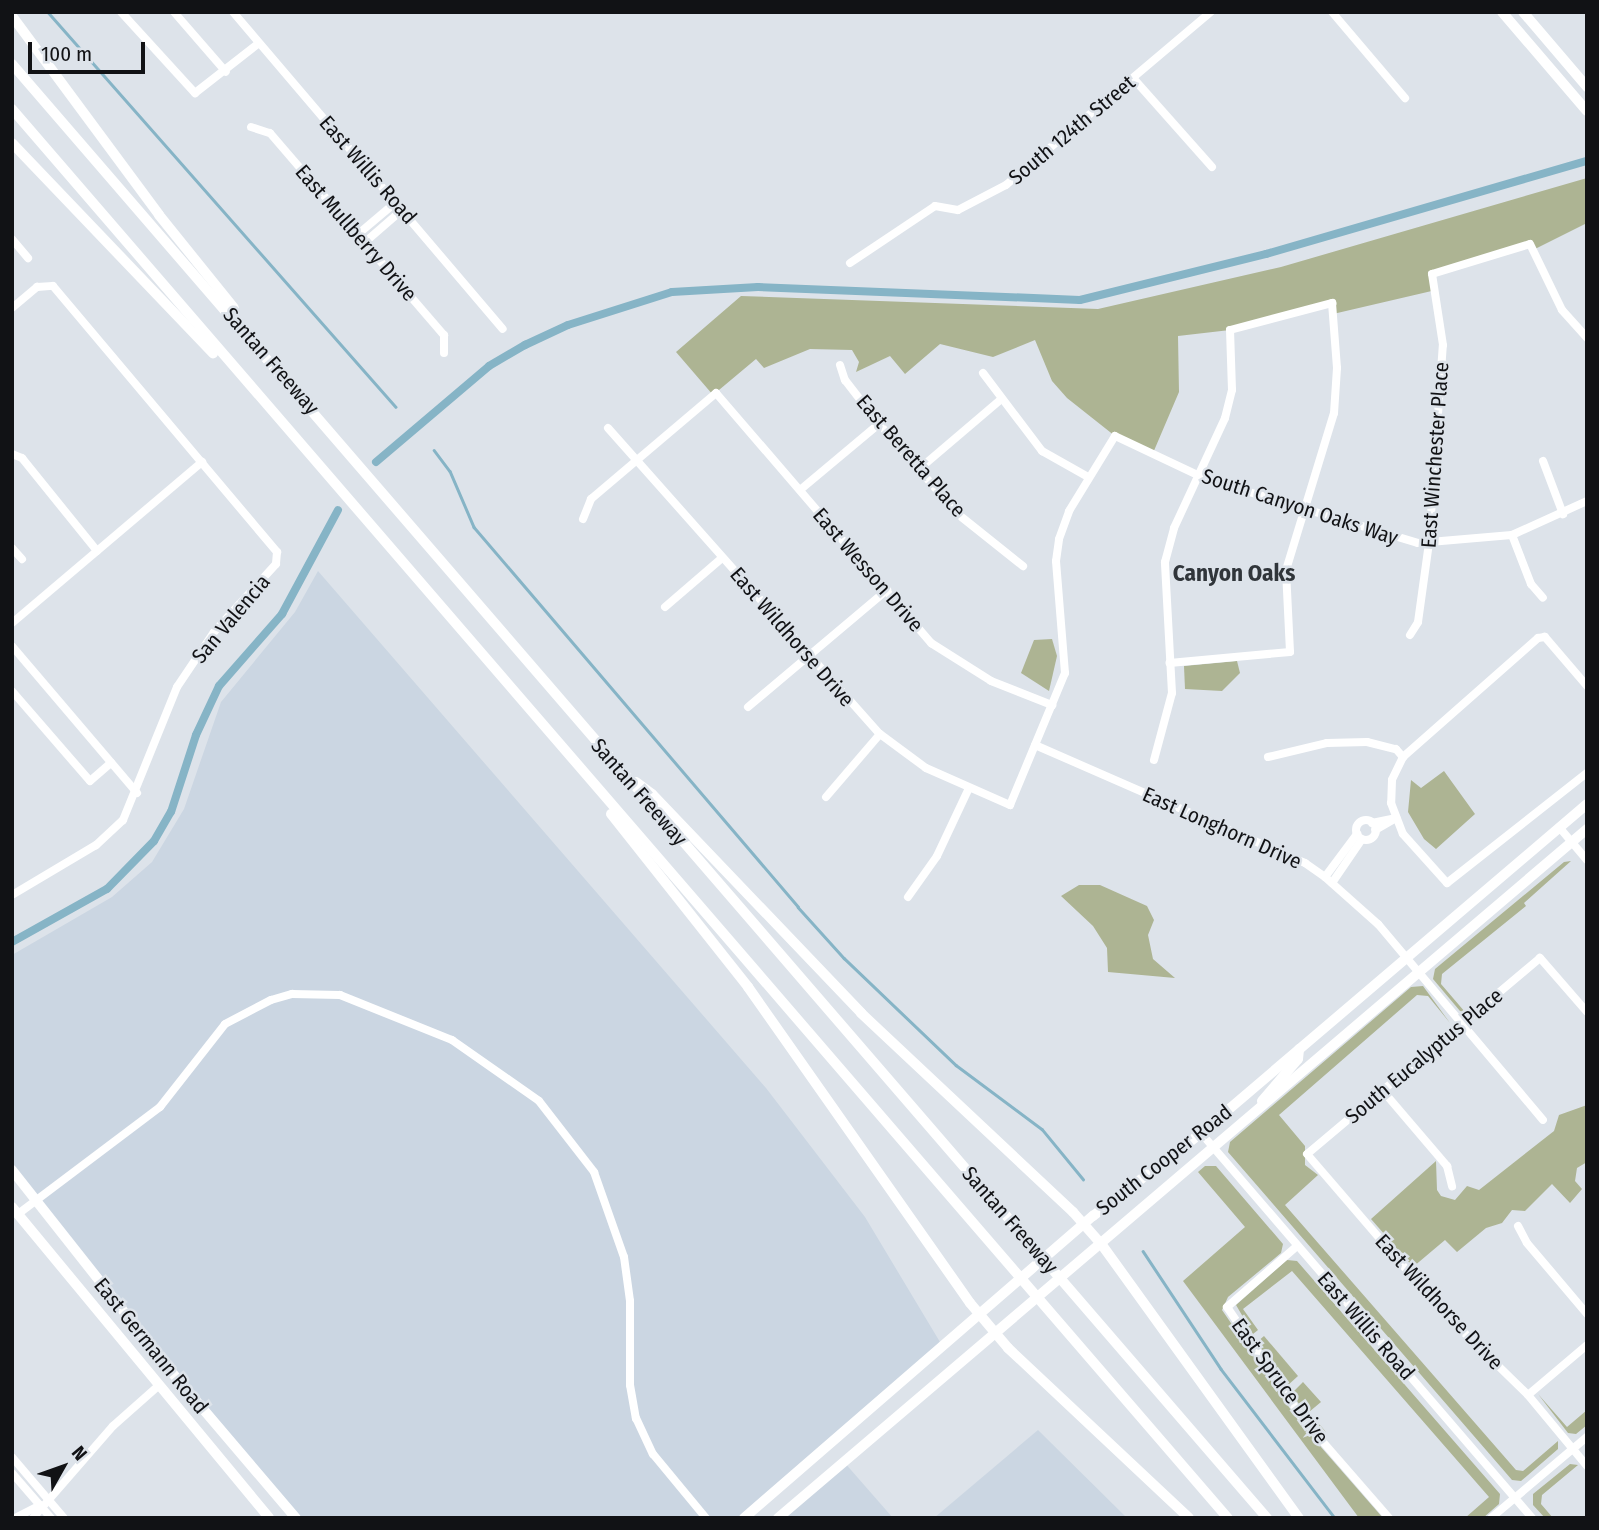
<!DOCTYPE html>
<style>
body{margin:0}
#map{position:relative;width:1599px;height:1530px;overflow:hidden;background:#dde3ea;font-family:"Fira Sans Condensed",sans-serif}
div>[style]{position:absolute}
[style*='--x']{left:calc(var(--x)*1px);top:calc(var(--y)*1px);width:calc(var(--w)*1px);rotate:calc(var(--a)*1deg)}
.built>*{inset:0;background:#cbd6e2}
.green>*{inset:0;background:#adb493}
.stream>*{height:2.5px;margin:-1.25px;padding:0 1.25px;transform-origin:1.25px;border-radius:1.25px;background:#86b4c6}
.canal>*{height:8px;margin:-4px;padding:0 4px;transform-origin:4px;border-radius:4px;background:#86b4c6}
.minor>*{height:8px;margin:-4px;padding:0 4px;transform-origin:4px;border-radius:4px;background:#fff}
.minor>.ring{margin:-4px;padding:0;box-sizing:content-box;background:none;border:8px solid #fff;border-radius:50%}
.major>*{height:10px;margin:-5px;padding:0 5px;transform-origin:5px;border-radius:5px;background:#fff}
.highway>*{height:10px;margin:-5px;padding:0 5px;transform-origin:5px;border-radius:5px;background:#fff}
span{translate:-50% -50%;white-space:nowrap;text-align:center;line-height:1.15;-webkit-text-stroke:5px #dde3ea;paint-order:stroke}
.street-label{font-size:21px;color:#111215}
.neighbourhood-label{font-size:23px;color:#30353a;font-weight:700}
.frame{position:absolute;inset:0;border:14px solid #111215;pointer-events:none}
.north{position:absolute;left:28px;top:1432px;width:70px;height:70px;-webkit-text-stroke:5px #dde3ea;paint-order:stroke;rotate:50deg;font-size:19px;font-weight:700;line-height:28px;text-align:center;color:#111215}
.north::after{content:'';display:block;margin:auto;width:24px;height:32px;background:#111215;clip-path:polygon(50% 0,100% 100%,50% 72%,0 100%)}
.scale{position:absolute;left:28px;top:42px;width:117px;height:32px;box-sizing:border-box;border:4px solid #111215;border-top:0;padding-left:9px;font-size:21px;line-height:24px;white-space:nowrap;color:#111215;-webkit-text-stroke:5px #dde3ea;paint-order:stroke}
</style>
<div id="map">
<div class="built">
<div style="clip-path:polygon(318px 571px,766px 1088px,865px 1217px,943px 1347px,743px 1518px,296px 1518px,12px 1172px,12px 955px,112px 897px,152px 862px,184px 809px,221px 702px,295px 612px)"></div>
<div style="clip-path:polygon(1038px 1430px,1127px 1518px,934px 1518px)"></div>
<div style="clip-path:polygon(844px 1462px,893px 1518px,778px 1518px)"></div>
</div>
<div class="green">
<div style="clip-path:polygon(1587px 178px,1587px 223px,1533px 250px,1531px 245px,1433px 274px,1436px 290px,1333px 314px,1332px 304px,1230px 330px,1178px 336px,1179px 392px,1153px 453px,1115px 436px,1067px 398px,1052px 381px,1035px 340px,993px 357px,940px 344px,905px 374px,890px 356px,856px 372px,859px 362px,852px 350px,810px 349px,764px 368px,756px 359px,713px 395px,676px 352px,741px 296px,1098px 309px,1281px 267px)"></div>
<div style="clip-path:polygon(1052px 639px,1057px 656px,1049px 691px,1021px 673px,1034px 640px)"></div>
<div style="clip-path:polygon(1237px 661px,1240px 673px,1222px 691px,1185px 689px,1184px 666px)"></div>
<div style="clip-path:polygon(1444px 771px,1475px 814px,1436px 849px,1424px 839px,1408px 812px,1411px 780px,1421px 788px)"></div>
<div style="clip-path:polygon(1571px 861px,1524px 903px,1526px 906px,1442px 974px,1441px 984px,1465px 1012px,1460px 1011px,1433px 979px,1435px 969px,1564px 862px)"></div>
<div style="clip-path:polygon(1079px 885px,1100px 885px,1147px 906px,1154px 920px,1148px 935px,1153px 959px,1175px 978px,1108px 972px,1107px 948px,1093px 926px,1061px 896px)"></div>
<div style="clip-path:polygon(1423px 986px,1450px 1023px,1428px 996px,1417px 995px,1279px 1115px,1305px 1146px,1305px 1165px,1318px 1175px,1285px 1205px,1516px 1470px,1523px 1471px,1558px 1441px,1558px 1449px,1521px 1481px,1512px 1480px,1228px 1152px,1230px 1142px,1411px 987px)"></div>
<div style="clip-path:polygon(1587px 1105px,1587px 1162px,1577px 1168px,1575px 1181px,1582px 1189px,1570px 1203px,1552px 1184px,1525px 1211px,1512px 1210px,1502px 1223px,1486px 1228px,1457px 1252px,1445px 1240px,1413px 1267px,1371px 1219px,1436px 1161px,1437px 1190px,1441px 1196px,1455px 1200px,1467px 1186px,1479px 1190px,1554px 1131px,1559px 1115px)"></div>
<div style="clip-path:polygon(1205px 1166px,1216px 1166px,1283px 1244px,1281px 1253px,1228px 1297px,1222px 1310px,1300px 1423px,1383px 1518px,1359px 1518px,1183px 1281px,1245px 1227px,1198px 1172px)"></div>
<div style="clip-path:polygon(1287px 1260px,1297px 1261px,1500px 1494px,1499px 1504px,1483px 1518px,1465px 1518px,1489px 1497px,1292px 1271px,1243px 1309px,1258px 1330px,1253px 1334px,1236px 1305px)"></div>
<div style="clip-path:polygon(1264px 1336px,1298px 1376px,1287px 1386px,1257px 1342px)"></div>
<div style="clip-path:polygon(1303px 1382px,1321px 1402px,1309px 1412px,1326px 1432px,1306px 1415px,1292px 1393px)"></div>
<div style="clip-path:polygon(1538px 1394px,1567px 1427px,1587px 1410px,1587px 1425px,1576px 1434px,1568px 1433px)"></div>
<div style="clip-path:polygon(1570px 1464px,1578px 1465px,1542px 1495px,1541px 1504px,1553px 1518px,1545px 1518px,1533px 1505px,1533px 1494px)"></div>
</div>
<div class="stream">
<div style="--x:48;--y:12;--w:526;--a:48.62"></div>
<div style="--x:434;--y:450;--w:26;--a:53"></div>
<div style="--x:450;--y:471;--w:61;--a:66.8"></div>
<div style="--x:474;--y:527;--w:499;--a:49.5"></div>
<div style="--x:798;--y:907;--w:69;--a:48"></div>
<div style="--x:844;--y:958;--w:155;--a:43.7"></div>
<div style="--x:956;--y:1065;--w:107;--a:36.7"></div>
<div style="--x:1042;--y:1129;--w:65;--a:50.6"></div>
<div style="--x:1143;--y:1251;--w:141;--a:56.5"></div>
<div style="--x:1221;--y:1369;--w:188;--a:52.6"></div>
</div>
<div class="canal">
<div style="--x:376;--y:462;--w:148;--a:-40.3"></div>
<div style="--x:489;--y:366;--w:42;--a:-30.3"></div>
<div style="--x:525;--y:345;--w:47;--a:-24.9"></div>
<div style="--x:568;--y:325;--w:109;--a:-17.6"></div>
<div style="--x:672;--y:292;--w:86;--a:-3.3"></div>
<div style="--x:758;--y:287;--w:322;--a:2.3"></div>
<div style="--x:1080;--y:300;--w:192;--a:-13.9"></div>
<div style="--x:1266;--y:254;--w:334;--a:-16.2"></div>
<div style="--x:12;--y:942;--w:109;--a:-29.2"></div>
<div style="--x:107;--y:889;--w:67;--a:-45.6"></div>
<div style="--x:154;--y:841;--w:34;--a:-60"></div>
<div style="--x:171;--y:812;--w:81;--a:-72"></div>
<div style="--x:196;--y:735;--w:54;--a:-64.9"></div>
<div style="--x:219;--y:686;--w:96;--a:-48.8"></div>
<div style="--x:282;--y:614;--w:118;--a:-61.7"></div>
</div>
<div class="minor">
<div style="--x:121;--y:12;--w:110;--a:47.6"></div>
<div style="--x:195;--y:93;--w:81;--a:-38"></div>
<div style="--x:174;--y:12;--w:79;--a:49.1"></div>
<div style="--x:233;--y:12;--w:416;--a:49.6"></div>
<div style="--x:1332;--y:12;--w:113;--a:49.7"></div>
<div style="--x:1133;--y:78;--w:119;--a:48.4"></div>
<div style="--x:251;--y:127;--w:20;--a:18"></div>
<div style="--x:270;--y:133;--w:267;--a:49.3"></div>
<div style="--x:444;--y:335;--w:18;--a:90"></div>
<div style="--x:357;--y:235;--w:51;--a:-40.2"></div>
<div style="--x:12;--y:239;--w:25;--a:50"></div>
<div style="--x:364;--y:243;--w:50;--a:-41"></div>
<div style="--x:850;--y:263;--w:102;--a:-33.8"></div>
<div style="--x:935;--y:206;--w:23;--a:10"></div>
<div style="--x:958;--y:210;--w:54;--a:-27.5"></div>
<div style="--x:1006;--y:185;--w:268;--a:-40.2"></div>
<div style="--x:12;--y:308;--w:33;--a:-40"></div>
<div style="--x:37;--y:287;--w:16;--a:-4"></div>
<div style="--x:53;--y:286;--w:348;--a:49.9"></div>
<div style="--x:277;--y:552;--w:12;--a:95"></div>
<div style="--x:276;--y:564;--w:92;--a:132.4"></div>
<div style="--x:214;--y:632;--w:66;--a:123.9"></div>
<div style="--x:177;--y:687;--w:144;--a:112.1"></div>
<div style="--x:123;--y:820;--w:37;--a:137"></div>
<div style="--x:96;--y:845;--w:98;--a:149.2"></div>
<div style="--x:840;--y:365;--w:16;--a:72"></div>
<div style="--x:845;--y:380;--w:56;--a:52.3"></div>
<div style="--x:879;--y:424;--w:121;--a:48.7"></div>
<div style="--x:959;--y:515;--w:82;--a:38.6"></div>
<div style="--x:983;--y:373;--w:98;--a:52.9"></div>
<div style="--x:1042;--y:451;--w:53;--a:29.5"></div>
<div style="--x:608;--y:428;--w:409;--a:48.4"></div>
<div style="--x:880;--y:734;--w:57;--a:36.5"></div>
<div style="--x:926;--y:768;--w:92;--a:23.8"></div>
<div style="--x:1010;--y:805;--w:143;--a:-67.4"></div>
<div style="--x:1065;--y:673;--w:112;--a:-94.6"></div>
<div style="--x:1056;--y:561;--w:22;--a:-82"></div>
<div style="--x:1059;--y:539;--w:30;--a:-70"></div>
<div style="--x:1069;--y:511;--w:88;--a:-58.5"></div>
<div style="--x:1115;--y:436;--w:101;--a:25.3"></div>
<div style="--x:1206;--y:479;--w:221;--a:16.8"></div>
<div style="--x:1418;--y:543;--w:94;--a:-4.9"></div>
<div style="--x:1512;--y:535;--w:82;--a:-24.4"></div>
<div style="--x:12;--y:454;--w:11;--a:22"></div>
<div style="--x:22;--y:458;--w:119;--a:51.1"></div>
<div style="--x:97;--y:551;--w:111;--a:139.7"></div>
<div style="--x:1543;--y:461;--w:57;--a:69.3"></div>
<div style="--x:918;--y:470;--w:106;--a:-40.4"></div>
<div style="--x:800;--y:490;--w:103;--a:-39.9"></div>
<div style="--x:583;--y:519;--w:22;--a:-68"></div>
<div style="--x:591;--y:499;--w:164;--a:-40.3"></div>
<div style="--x:716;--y:393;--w:330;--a:49.3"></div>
<div style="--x:931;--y:643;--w:71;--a:32.3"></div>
<div style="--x:991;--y:681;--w:66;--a:21.5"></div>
<div style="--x:1512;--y:535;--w:53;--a:68.8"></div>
<div style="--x:1531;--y:584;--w:18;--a:49"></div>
<div style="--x:12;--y:548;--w:15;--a:48"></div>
<div style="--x:97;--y:551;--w:138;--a:-40.3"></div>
<div style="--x:665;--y:607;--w:75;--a:-40.7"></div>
<div style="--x:1410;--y:635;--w:15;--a:-58"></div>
<div style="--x:1418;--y:622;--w:80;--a:-82.1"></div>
<div style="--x:1429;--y:543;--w:198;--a:-86"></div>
<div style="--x:1443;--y:345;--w:72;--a:-98.8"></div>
<div style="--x:1432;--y:274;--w:102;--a:-17"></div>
<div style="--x:1530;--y:244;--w:73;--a:64.1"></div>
<div style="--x:1562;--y:310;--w:38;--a:48"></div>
<div style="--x:12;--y:646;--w:193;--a:49.6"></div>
<div style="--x:1587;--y:686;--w:65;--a:-130.6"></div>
<div style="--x:1545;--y:637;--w:7;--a:172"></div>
<div style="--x:1538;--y:638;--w:180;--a:138.6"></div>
<div style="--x:1403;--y:757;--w:25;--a:116"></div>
<div style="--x:1392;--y:780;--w:23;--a:92"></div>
<div style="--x:1391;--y:803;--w:33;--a:69"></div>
<div style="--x:1403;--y:834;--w:66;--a:48.1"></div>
<div style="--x:1447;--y:883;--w:178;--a:-38.2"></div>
<div style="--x:12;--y:691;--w:119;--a:49.1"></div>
<div style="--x:90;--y:781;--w:28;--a:-41"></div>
<div style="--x:748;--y:707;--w:182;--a:-40.1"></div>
<div style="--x:1035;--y:745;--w:295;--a:23.6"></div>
<div style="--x:1305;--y:863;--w:24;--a:35"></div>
<div style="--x:1325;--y:877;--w:71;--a:41.6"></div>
<div style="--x:1378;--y:924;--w:256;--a:49.9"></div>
<div style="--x:1268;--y:757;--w:61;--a:-13.3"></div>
<div style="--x:1327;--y:743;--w:40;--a:-1.4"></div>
<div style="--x:1367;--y:742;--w:30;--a:14"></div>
<div style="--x:1396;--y:749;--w:11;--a:49"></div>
<div style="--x:1154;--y:760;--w:69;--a:-75"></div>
<div style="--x:1172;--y:693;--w:131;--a:-93.1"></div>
<div style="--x:1165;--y:562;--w:35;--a:-75"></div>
<div style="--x:1174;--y:528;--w:121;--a:-65.1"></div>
<div style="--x:1225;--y:418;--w:29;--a:-76"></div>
<div style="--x:1232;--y:390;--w:60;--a:-91.9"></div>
<div style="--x:1230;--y:330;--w:106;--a:-14.8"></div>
<div style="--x:1332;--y:303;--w:65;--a:85.6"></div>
<div style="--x:1337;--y:368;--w:45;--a:93.8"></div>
<div style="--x:1334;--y:413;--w:164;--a:107"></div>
<div style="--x:1286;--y:570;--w:82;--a:87.2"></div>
<div style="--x:1290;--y:652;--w:121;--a:174.8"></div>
<div style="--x:826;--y:797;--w:83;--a:-49.4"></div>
<div class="ring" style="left:1356px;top:820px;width:12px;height:12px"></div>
<div style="--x:1372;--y:823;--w:25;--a:-12"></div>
<div style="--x:1396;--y:818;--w:24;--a:150"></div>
<div style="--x:1559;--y:827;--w:43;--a:49.7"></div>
<div style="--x:1325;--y:877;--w:54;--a:-53.3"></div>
<div style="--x:1332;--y:883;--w:53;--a:-55.7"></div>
<div style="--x:908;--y:897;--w:50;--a:-54.7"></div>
<div style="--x:937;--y:856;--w:75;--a:-64.8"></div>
<div style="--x:1587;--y:1012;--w:72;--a:-131"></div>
<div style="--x:1540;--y:958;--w:304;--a:139.9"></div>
<div style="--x:1307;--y:1154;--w:210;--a:49.3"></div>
<div style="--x:1444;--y:1313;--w:117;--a:44.3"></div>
<div style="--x:1528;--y:1395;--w:92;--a:50.3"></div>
<div style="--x:1383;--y:1091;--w:99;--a:49.5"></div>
<div style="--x:1447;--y:1166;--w:21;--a:76"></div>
<div style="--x:1201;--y:1133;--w:508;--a:49.31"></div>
<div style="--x:18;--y:1214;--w:178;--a:-37"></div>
<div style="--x:160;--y:1107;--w:105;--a:-51.9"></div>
<div style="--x:225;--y:1024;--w:52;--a:-27.6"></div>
<div style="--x:271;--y:1000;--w:22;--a:-16"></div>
<div style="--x:292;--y:994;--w:48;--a:1.2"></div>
<div style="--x:340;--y:995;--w:121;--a:21.9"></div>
<div style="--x:452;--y:1040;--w:106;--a:35"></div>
<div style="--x:539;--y:1101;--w:90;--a:52.2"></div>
<div style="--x:594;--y:1172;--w:90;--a:70.6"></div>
<div style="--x:624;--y:1257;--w:44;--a:82.2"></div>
<div style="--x:630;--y:1301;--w:84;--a:90"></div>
<div style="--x:630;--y:1385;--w:34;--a:80"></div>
<div style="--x:636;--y:1418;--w:40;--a:65"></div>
<div style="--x:653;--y:1454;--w:83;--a:50.4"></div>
<div style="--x:1518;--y:1226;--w:19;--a:62"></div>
<div style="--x:1527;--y:1243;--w:93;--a:49.8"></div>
<div style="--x:1297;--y:1246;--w:93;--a:138.9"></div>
<div style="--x:1227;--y:1307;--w:135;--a:55.8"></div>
<div style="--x:1303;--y:1419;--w:131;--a:49"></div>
<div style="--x:1528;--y:1395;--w:77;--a:-40.3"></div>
<div style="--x:12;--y:1457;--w:80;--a:49.6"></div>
<div style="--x:12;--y:1473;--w:60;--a:49.1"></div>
<div style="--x:15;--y:1518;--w:28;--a:-27"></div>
<div style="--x:33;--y:1518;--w:122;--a:-49"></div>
<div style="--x:113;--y:1426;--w:60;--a:-41.6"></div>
<div style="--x:1491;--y:1518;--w:126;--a:-40.2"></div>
</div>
<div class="major">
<div style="--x:1502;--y:12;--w:130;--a:49.4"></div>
<div style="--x:1523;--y:12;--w:99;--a:49.5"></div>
<div style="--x:1262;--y:1101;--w:55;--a:-49.4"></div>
<div style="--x:1298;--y:1059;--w:10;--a:-84"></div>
<div style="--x:12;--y:1170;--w:253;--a:51.7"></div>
<div style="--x:169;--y:1369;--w:196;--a:49.6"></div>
<div style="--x:12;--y:1207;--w:403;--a:50.4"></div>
<div style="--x:744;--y:1518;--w:462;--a:-40.9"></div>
<div style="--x:1093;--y:1216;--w:136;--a:-37.5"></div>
<div style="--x:1201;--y:1133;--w:507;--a:-40.44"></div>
<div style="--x:778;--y:1518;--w:1063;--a:-40.42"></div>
</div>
<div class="highway">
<div style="--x:12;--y:16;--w:247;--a:53.5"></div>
<div style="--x:159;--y:215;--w:119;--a:51.1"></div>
<div style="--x:12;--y:64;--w:1921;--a:49.2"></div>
<div style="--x:12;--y:109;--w:1861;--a:49.21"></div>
<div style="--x:12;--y:143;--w:291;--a:46.3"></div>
<div style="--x:636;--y:782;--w:20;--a:37"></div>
<div style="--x:652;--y:794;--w:303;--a:46.3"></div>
<div style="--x:861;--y:1013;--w:291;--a:43.2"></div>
<div style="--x:1073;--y:1212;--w:44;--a:48.7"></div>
<div style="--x:1102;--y:1245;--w:337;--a:54.2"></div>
<div style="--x:611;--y:814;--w:221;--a:51.6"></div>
<div style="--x:748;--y:987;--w:386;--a:54.9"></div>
<div style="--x:970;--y:1303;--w:59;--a:49.8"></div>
<div style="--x:1008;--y:1348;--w:248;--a:43.2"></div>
</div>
<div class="street-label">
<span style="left:1072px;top:130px;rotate:-40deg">South 124th Street</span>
<span style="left:368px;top:170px;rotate:49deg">East Willis Road</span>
<span style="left:356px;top:233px;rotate:49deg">East Mullberry Drive</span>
<span style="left:271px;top:361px;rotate:49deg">Santan Freeway</span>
<span style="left:1435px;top:455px;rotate:-86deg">East Winchester Place</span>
<span style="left:911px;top:456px;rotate:49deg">East Beretta Place</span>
<span style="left:1300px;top:507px;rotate:18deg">South Canyon Oaks Way</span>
<span style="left:868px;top:570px;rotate:49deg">East Wesson Drive</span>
<span style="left:231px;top:619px;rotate:-50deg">San Valencia</span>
<span style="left:792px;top:637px;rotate:49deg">East Wildhorse Drive</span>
<span style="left:639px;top:792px;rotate:49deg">Santan Freeway</span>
<span style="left:1222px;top:828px;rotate:24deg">East Longhorn Drive</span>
<span style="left:1424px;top:1056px;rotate:-40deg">South Eucalyptus Place</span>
<span style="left:1164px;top:1160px;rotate:-38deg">South Cooper Road</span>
<span style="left:1010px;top:1220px;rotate:49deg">Santan Freeway</span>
<span style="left:1439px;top:1302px;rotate:47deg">East Wildhorse Drive</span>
<span style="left:1366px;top:1326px;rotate:49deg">East Willis Road</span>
<span style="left:151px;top:1346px;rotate:51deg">East Germann Road</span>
<span style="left:1280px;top:1381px;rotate:54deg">East Spruce Drive</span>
</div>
<div class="neighbourhood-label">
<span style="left:1234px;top:573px">Canyon Oaks</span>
</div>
<div class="frame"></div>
<div class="north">N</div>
<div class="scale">100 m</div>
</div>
